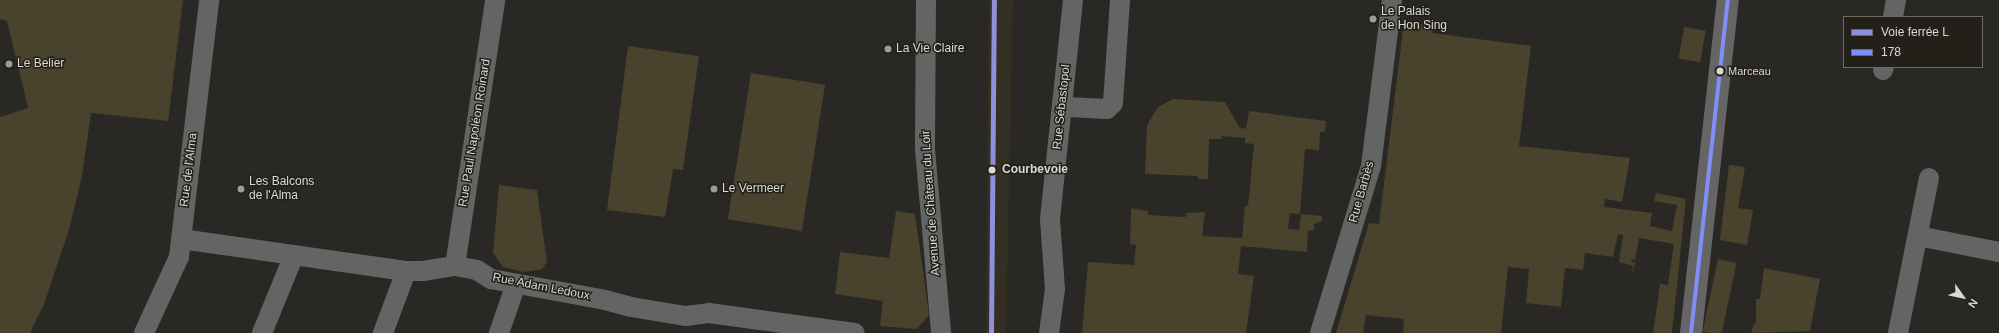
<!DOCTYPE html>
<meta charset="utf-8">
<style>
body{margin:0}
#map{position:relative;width:1999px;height:333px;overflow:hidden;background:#2a2824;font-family:Helvetica,sans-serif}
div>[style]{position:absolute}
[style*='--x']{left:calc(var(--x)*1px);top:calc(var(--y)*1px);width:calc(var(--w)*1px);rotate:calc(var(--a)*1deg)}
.built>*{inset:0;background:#342f23}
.green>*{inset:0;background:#49422d;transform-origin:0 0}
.street>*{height:20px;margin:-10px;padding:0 10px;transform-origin:10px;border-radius:10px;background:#636464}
.secondary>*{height:22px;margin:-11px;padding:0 11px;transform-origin:11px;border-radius:11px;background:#666565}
.bus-1>*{height:4px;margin:-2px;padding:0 2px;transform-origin:2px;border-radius:2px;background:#808ef8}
.rail-1>*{height:5px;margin:-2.5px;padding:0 2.5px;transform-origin:2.5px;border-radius:2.5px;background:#8e90da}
.dots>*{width:11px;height:11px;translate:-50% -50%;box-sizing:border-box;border:2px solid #222019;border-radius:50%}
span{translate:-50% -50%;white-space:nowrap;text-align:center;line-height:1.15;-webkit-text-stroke:3px #222019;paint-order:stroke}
.bus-label{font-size:11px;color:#dad9d4}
.left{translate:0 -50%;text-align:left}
.poi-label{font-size:12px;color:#dad9d4}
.street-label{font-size:12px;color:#dad9d4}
.stop-label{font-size:12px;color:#dad9d4;font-weight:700}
.legend{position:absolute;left:1843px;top:16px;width:140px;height:52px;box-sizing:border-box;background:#222019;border:1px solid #6c6a64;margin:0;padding:5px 7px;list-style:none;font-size:12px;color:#dad9d4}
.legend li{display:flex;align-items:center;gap:8px;height:20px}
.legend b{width:20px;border:1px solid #6c6a64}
.north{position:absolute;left:1943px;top:277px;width:40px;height:40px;-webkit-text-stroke:3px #222019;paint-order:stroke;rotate:123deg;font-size:11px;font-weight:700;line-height:16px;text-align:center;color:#dad9d4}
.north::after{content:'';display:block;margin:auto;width:14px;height:18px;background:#dad9d4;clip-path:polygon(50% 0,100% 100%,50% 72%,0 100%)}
</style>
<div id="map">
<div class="built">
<div style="clip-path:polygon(989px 0,1013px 0,1006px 333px,986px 333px)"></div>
</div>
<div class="green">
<div style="clip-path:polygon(0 0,183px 0,168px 121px,91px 113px,82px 176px,69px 230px,44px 304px,30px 333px,0 333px,0 117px,28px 108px,7px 21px,0 19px)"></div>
<div style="clip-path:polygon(1404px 22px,1432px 26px,1432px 33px,1531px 46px,1519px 146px,1630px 158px,1622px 202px,1605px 199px,1604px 207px,1652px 213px,1650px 226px,1672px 231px,1677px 205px,1654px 201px,1656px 193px,1686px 199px,1672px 333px,1653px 333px,1660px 284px,1668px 285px,1674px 244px,1639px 238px,1635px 260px,1632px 259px,1631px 262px,1635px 263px,1631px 279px,1633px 266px,1619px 262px,1623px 235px,1618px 234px,1613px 257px,1585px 253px,1583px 270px,1565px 268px,1561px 307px,1526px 303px,1529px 269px,1508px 267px,1501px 333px,1403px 333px,1404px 319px,1366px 315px,1363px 333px,1336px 333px,1369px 223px,1379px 224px)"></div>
<div style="left:1684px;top:27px;width:22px;height:32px;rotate:10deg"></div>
<div style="clip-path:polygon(628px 46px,699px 56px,683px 170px,673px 169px,665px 217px,607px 210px)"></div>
<div style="left:751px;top:73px;width:75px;height:148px;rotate:9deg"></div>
<div style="clip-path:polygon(1173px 99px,1225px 102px,1239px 127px,1246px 129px,1249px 111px,1326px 121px,1325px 132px,1320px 132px,1319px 150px,1305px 149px,1300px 214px,1290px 213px,1288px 229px,1299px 230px,1301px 214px,1322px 216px,1322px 221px,1314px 224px,1314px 231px,1308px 230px,1307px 252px,1241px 246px,1238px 274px,1254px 276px,1246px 333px,1082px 333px,1088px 262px,1134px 265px,1136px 245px,1130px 244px,1131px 208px,1148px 211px,1148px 215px,1165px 216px,1186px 217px,1186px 213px,1205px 212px,1202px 236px,1242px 238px,1245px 206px,1248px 206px,1254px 144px,1245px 143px,1245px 138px,1222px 136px,1222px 139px,1209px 139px,1208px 179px,1198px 179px,1198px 176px,1145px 174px,1147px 125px,1158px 107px)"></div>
<div style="clip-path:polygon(1729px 165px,1745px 167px,1738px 208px,1753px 210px,1747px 245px,1720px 240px)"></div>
<div style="clip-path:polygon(499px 185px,537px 190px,547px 262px,542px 269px,523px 272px,503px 267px,493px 253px)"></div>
<div style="clip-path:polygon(896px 211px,915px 214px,929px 315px,917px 329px,880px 326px,883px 301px,835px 294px,840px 252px,889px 258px)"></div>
<div style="left:1718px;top:259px;width:19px;height:74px;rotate:12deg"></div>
<div style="clip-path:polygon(1764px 268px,1820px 279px,1810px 331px,1751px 333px,1754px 324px,1756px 324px,1756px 299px,1760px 299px)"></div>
</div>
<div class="street">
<div style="--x:926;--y:0;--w:149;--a:90.4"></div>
<div style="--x:925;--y:149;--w:185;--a:85"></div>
<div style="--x:1893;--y:17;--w:17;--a:-80"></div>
<div style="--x:1883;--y:70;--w:3;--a:-72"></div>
<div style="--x:1062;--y:103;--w:7;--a:34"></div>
<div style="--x:1068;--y:107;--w:39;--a:3"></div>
<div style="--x:1107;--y:109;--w:8;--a:-45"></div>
<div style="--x:1113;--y:103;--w:103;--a:-86.1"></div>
<div style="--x:1918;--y:236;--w:83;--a:11.2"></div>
<div style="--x:181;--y:239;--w:227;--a:8.1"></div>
<div style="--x:406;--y:271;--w:17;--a:0"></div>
<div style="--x:423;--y:271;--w:32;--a:-9"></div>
<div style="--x:455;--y:266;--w:22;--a:10"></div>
<div style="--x:477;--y:270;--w:17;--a:33"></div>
<div style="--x:491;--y:279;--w:116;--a:10.4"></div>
<div style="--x:605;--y:300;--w:27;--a:15"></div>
<div style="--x:631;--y:307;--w:56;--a:9.3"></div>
<div style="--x:686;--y:316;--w:23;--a:-7"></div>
<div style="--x:709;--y:313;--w:147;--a:7.8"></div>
<div style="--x:455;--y:266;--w:269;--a:-81.4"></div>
<div style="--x:144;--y:333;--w:84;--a:-65.3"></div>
<div style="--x:179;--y:257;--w:259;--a:-83.3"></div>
<div style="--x:262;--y:333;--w:84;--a:-67.7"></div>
<div style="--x:383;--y:333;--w:66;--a:-69.6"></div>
<div style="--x:499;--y:333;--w:52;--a:-70.9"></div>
<div style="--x:1049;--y:333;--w:44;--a:-82.2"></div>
<div style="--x:1055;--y:289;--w:70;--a:-94.1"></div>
<div style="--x:1050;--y:219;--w:220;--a:-84"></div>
<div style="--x:1320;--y:333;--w:175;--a:-73"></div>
<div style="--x:1371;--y:166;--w:167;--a:-82.8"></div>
<div style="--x:1898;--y:333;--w:158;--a:-78.7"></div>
</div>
<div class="secondary">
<div style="--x:1691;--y:333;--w:335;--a:-83.7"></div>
</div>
<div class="bus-1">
<div style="--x:1691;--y:333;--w:335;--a:-83.7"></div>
</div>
<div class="rail-1">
<div style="--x:991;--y:333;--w:333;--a:-89.5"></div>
</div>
<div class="dots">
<div style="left:1373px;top:19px;background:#9c9b96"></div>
<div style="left:888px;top:49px;background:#9c9b96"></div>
<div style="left:9px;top:64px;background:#9c9b96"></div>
<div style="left:1720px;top:71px;background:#dad9d4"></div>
<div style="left:992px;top:170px;background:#dad9d4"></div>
<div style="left:241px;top:189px;background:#9c9b96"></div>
<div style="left:714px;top:189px;background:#9c9b96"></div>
</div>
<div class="bus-label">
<span class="left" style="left:1728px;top:71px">Marceau</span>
</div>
<div class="poi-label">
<span class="left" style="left:1381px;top:19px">Le Palais<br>de Hon Sing</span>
<span class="left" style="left:896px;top:49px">La Vie Claire</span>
<span class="left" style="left:17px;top:64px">Le Belier</span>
<span class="left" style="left:249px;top:189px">Les Balcons<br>de l'Alma</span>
<span class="left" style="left:722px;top:189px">Le Vermeer</span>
</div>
<div class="street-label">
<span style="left:1062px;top:107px;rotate:-84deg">Rue Sébastopol</span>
<span style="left:475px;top:133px;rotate:-81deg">Rue Paul Napoléon Roinard</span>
<span style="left:189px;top:170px;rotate:-83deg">Rue de l'Alma</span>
<span style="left:1362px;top:192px;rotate:-74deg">Rue Barbès</span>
<span style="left:931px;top:203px;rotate:-94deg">Avenue de Château du Loir</span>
<span style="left:541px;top:287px;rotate:11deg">Rue Adam Ledoux</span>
</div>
<div class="stop-label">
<span class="left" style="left:1002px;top:170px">Courbevoie</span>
</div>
<ul class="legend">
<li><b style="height:5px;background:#8e90da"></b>Voie ferrée L</li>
<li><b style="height:5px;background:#808ef8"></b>178</li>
</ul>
<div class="north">N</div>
</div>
